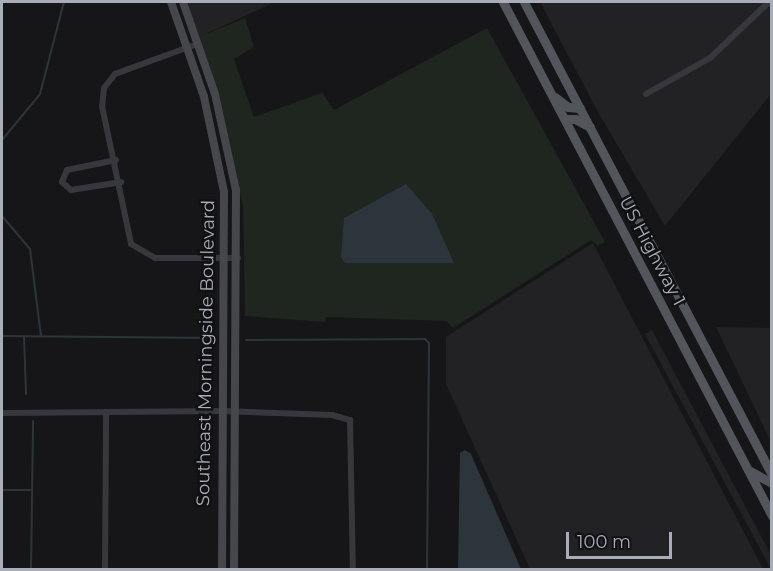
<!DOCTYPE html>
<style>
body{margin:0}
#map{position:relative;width:773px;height:571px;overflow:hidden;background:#161618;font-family:Montserrat,sans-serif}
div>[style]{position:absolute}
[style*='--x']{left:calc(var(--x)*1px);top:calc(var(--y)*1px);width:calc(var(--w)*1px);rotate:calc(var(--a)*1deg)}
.built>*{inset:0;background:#222225}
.green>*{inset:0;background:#1e261f}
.water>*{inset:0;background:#2c353c}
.stream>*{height:2px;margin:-1px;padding:0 1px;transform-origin:1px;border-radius:1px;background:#2c353c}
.street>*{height:6px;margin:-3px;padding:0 3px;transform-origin:3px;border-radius:3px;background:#37383d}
.secondary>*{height:8px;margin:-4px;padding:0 4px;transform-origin:4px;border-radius:4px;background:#45474d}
.primary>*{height:9px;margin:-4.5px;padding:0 4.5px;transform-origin:4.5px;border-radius:4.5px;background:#53555c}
span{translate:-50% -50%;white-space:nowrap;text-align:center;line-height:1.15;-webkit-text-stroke:5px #111113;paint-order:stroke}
.street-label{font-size:18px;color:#a8adb8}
.frame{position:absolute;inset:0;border:3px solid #a8adb8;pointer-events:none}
.scale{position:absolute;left:566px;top:532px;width:106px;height:27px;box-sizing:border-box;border:3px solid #a8adb8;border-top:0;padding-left:8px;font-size:18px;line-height:21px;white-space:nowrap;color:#a8adb8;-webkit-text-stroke:4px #111113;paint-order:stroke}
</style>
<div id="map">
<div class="built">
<div style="clip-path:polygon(187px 2px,275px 2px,199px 37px)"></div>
<div style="clip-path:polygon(540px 2px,771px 2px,771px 94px,665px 226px,598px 112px)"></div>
<div style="clip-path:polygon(593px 243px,763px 569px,530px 569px,446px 384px,446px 337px)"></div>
<div style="clip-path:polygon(716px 327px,771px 328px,771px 442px)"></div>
<div style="clip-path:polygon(652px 330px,771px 555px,771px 569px,645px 334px)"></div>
</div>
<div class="green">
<div style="clip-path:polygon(245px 18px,254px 47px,234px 59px,254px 117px,322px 93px,334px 110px,487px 28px,605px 242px,598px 246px,591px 240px,453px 328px,446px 321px,326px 317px,325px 322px,245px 316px,243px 206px,219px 93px,199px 37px)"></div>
</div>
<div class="water">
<div style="clip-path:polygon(406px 184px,432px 214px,454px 263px,345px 263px,341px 257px,344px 218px)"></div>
<div style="clip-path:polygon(465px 450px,471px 454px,521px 569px,458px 569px,460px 453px)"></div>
</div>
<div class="stream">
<div style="--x:2;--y:140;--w:60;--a:-50.4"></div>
<div style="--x:40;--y:94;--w:95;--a:-75.4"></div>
<div style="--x:2;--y:216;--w:43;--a:49.7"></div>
<div style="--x:30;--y:249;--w:88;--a:82.8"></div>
<div style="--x:2;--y:336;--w:215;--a:0.5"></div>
<div style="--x:24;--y:336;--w:58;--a:88"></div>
<div style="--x:246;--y:340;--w:179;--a:-0.3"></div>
<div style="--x:425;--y:339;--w:6;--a:45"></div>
<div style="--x:429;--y:343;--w:227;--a:90.5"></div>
<div style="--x:2;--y:490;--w:29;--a:0"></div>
<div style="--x:31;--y:570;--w:149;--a:-89.2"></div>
</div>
<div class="street">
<div style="--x:197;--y:44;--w:87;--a:159.9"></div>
<div style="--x:115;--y:74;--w:18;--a:128"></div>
<div style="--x:104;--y:88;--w:18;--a:96"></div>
<div style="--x:102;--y:106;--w:141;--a:78.1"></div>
<div style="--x:131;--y:244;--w:28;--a:30"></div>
<div style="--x:155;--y:258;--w:83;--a:0"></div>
<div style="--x:646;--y:94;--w:73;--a:-29.4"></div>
<div style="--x:710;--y:58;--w:81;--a:-43.5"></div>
<div style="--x:116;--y:160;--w:50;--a:168.5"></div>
<div style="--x:67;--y:170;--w:13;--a:113"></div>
<div style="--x:62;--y:182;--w:12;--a:42"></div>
<div style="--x:71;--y:190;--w:51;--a:-9.1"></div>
<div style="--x:2;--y:413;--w:221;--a:-0.5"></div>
<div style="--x:223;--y:411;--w:109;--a:2.1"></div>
<div style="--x:332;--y:415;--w:19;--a:16"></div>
<div style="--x:350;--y:420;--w:150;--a:88.9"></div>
<div style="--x:105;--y:570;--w:158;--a:-89.6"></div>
</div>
<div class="secondary">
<div style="--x:171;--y:2;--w:101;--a:70.8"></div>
<div style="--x:204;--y:97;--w:97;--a:78.1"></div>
<div style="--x:224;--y:192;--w:378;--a:90.3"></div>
<div style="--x:183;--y:2;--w:97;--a:70.8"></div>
<div style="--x:215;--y:94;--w:98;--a:77.7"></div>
<div style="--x:236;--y:190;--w:380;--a:90.3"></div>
</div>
<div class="primary">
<div style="--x:503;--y:2;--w:580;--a:62.37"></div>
<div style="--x:524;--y:2;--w:534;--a:62.33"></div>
<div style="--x:555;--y:97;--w:16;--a:38"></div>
<div style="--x:568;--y:107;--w:12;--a:5"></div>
<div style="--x:565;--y:119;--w:10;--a:0"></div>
<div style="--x:575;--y:119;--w:17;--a:28"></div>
<div style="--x:750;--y:471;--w:25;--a:29"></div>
</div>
<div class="street-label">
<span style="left:652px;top:251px;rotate:62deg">US Highway 1</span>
<span style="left:206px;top:353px;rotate:-89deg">Southeast Morningside Boulevard</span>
</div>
<div class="frame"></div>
<div class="scale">100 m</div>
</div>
